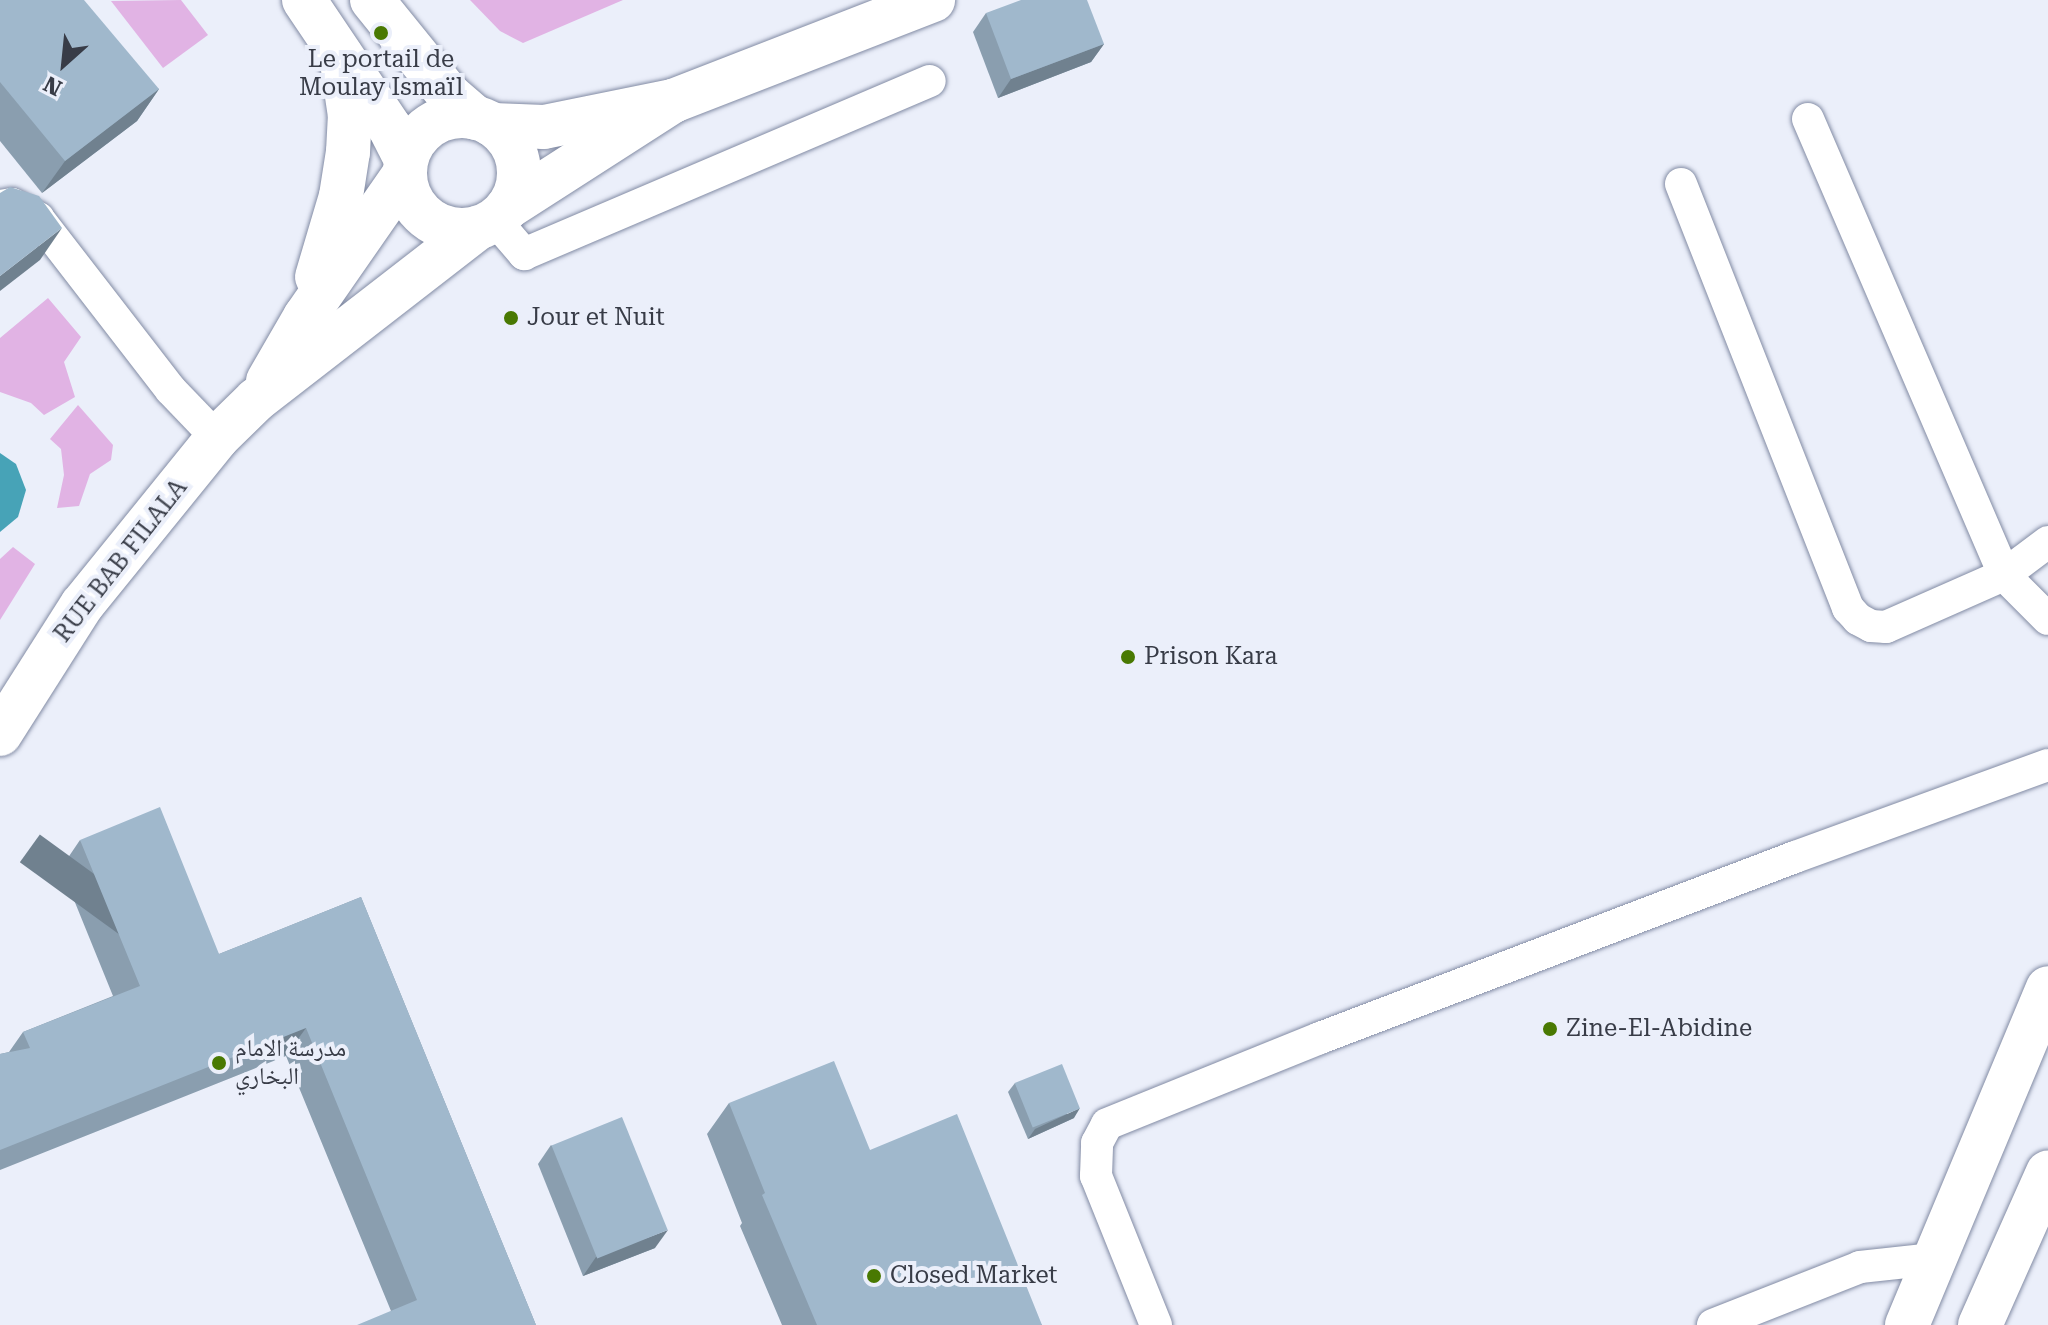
<!DOCTYPE html>
<meta charset="utf-8">
<style>
body{margin:0}
#map{position:relative;width:2048px;height:1325px;overflow:hidden;background:#ebeffa;font-family:"Roboto Serif","Noto Naskh Arabic",serif}
div>[style]{position:absolute}
[style*='--x']{left:calc(var(--x)*1px);top:calc(var(--y)*1px);width:calc(var(--w)*1px);rotate:calc(var(--a)*1deg)}
.green>*{inset:0;background:#e1b3e4}
.water>*{inset:0;background:#47a3b7}
.roads{filter:drop-shadow(0 0 2px #828ba4) drop-shadow(0 0 2px #828ba4)}
.lane>*{height:32px;margin:-16px;padding:0 16px;transform-origin:16px;border-radius:16px;background:#fff}
.street>*{height:44px;margin:-22px;padding:0 22px;transform-origin:22px;border-radius:22px;background:#fff}
.street>.ring{margin:-22px;padding:0;box-sizing:content-box;background:none;border:44px solid #fff;border-radius:50%}
.secondary>*{height:44px;margin:-22px;padding:0 22px;transform-origin:22px;border-radius:22px;background:#fff}
.wall>*{inset:0;background:#8a9eaf}
.shaded-wall>*{inset:0;background:#70818f;transform-origin:0 0}
.building>*{inset:0;background:#a0b8cc;transform-origin:0 0}
.dots>*{width:22px;height:22px;translate:-50% -50%;box-sizing:border-box;border:4px solid #ebeffa;border-radius:50%}
span{translate:-50% -50%;white-space:nowrap;text-align:center;line-height:1.15;-webkit-text-stroke:8px #ebeffa;paint-order:stroke}
.poi-label{font-size:24px;color:#383c47}
.left{translate:0 -50%;text-align:left}
.street-label{font-size:24px;color:#383c47}
.north{position:absolute;left:24px;top:24px;width:80px;height:80px;-webkit-text-stroke:6px #ebeffa;paint-order:stroke;rotate:207deg;font-size:22px;font-weight:700;line-height:32px;text-align:center;color:#383c47}
.north::after{content:'';display:block;margin:auto;width:28px;height:36px;background:#383c47;clip-path:polygon(50% 0,100% 100%,50% 72%,0 100%)}
</style>
<div id="map">
<div class="green">
<div style="clip-path:polygon(181px 0,208px 35px,163px 68px,111px 1px)"></div>
<div style="clip-path:polygon(470px 0,623px 0,523px 43px,500px 31px)"></div>
<div style="clip-path:polygon(48px 298px,81px 337px,64px 362px,75px 397px,44px 415px,31px 403px,0 392px,0 338px)"></div>
<div style="clip-path:polygon(78px 405px,113px 445px,111px 460px,90px 474px,79px 506px,57px 508px,64px 475px,61px 449px,50px 439px)"></div>
<div style="clip-path:polygon(13px 547px,35px 564px,0 620px,0 559px)"></div>
</div>
<div class="water">
<div style="clip-path:polygon(0 453px,16px 464px,26px 490px,18px 517px,0 532px)"></div>
</div>
<div class="roads">
<div class="lane">
<div style="--x:1808;--y:119;--w:496;--a:66.7"></div>
<div style="--x:2004;--y:575;--w:62;--a:45"></div>
<div style="--x:1681;--y:184;--w:456;--a:68.5"></div>
<div style="--x:1848;--y:608;--w:15;--a:48"></div>
<div style="--x:1858;--y:619;--w:15;--a:28"></div>
<div style="--x:1871;--y:626;--w:15;--a:4"></div>
<div style="--x:1886;--y:627;--w:129;--a:-23.8"></div>
<div style="--x:2004;--y:575;--w:55;--a:-36.9"></div>
<div style="--x:0;--y:206;--w:12;--a:-9"></div>
<div style="--x:12;--y:204;--w:30;--a:28"></div>
<div style="--x:38;--y:218;--w:217;--a:52.3"></div>
<div style="--x:171;--y:390;--w:66;--a:46.2"></div>
<div style="--x:495;--y:220;--w:45;--a:49.5"></div>
<div style="--x:524;--y:254;--w:441;--a:-23.1"></div>
<div style="--x:1156;--y:1325;--w:161;--a:-111.9"></div>
<div style="--x:1096;--y:1176;--w:33;--a:-88"></div>
<div style="--x:1097;--y:1143;--w:21;--a:-62"></div>
<div style="--x:1107;--y:1124;--w:230;--a:-22"></div>
<div style="--x:1320;--y:1038;--w:508;--a:-20.86"></div>
<div style="--x:1795;--y:857;--w:269;--a:-20"></div>
<div style="--x:1713;--y:1325;--w:158;--a:-21.5"></div>
<div style="--x:1860;--y:1267;--w:74;--a:-6.2"></div>
</div>
<div class="street">
<div style="--x:304;--y:0;--w:154;--a:56.1"></div>
<div style="--x:390;--y:128;--w:35;--a:63"></div>
<div style="--x:372;--y:0;--w:122;--a:51"></div>
<div style="--x:449;--y:95;--w:35;--a:41"></div>
<div style="--x:673;--y:101;--w:279;--a:-21.2"></div>
<div class="ring" style="left:405px;top:116px;width:70px;height:70px"></div>
<div style="--x:493;--y:125;--w:51;--a:2.2"></div>
<div style="--x:544;--y:127;--w:132;--a:-11.4"></div>
<div style="--x:673;--y:101;--w:196;--a:147.3"></div>
<div style="--x:317;--y:277;--w:84;--a:-73.5"></div>
<div style="--x:341;--y:196;--w:45;--a:-81"></div>
<div style="--x:348;--y:152;--w:36;--a:-87"></div>
<div style="--x:350;--y:116;--w:61;--a:-98.5"></div>
<div style="--x:268;--y:381;--w:74;--a:-60"></div>
<div style="--x:305;--y:317;--w:175;--a:-55.2"></div>
<div style="--x:0;--y:734;--w:153;--a:-57.6"></div>
<div style="--x:82;--y:605;--w:215;--a:-51"></div>
<div style="--x:217;--y:438;--w:54;--a:-44.3"></div>
<div style="--x:256;--y:400;--w:281;--a:-37.8"></div>
</div>
<div class="secondary">
<div style="--x:1907;--y:1325;--w:365;--a:-67.3"></div>
<div style="--x:1980;--y:1325;--w:167;--a:-66"></div>
</div>
</div>
<div class="wall">
<div style="clip-path:polygon(0 0,159px 89px,137px 121px,42px 193px,0 141px)"></div>
<div style="clip-path:polygon(986px 13px,1104px 44px,1091px 62px,998px 98px,973px 32px)"></div>
<div style="clip-path:polygon(80px 840px,219px 954px,361px 897px,536px 1325px,391px 1311px,286px 1056px,0 1170px,0 1054px,9px 1052px,23px 1032px,113px 996px,61px 868px)"></div>
<div style="clip-path:polygon(1015px 1083px,1074px 1118px,1028px 1139px,1008px 1092px)"></div>
<div style="clip-path:polygon(729px 1103px,870px 1150px,1042px 1325px,782px 1325px,740px 1226px,742px 1223px,707px 1134px)"></div>
<div style="clip-path:polygon(551px 1145px,655px 1248px,583px 1276px,538px 1164px)"></div>
</div>
<div class="shaded-wall">
<div style="clip-path:polygon(1104px 44px,1091px 62px,998px 98px,1011px 79px)"></div>
<div style="clip-path:polygon(159px 89px,137px 121px,42px 193px,65px 161px)"></div>
<div style="clip-path:polygon(62px 228px,40px 260px,0 291px,0 276px)"></div>
<div style="left:306px;top:1028px;width:34px;height:329px;rotate:126deg"></div>
<div style="clip-path:polygon(1080px 1108px,1074px 1118px,1028px 1139px,1035px 1129px)"></div>
<div style="clip-path:polygon(668px 1230px,655px 1248px,583px 1276px,596px 1257px)"></div>
</div>
<div class="building">
<div style="clip-path:polygon(0 0,84px 0,159px 89px,65px 161px,0 82px)"></div>
<div style="clip-path:polygon(1021px 0,1087px 0,1104px 44px,1011px 79px,986px 13px)"></div>
<div style="clip-path:polygon(10px 187px,39px 196px,62px 228px,0 276px,0 193px)"></div>
<div style="clip-path:polygon(160px 807px,219px 954px,361px 897px,536px 1325px,357px 1325px,417px 1300px,306px 1028px,0 1150px,0 1054px,30px 1048px,23px 1032px,140px 986px,80px 840px)"></div>
<div style="clip-path:polygon(834px 1061px,870px 1150px,957px 1114px,1042px 1325px,817px 1325px,762px 1195px,765px 1193px,729px 1103px)"></div>
<div style="left:1062px;top:1064px;width:48px;height:51px;rotate:68deg"></div>
<div style="left:622px;top:1117px;width:122px;height:76px;rotate:68deg"></div>
</div>
<div class="dots">
<div style="left:381px;top:33px;background:#497902"></div>
<div style="left:511px;top:318px;background:#497902"></div>
<div style="left:1128px;top:657px;background:#497902"></div>
<div style="left:1550px;top:1029px;background:#497902"></div>
<div style="left:219px;top:1063px;background:#497902"></div>
<div style="left:874px;top:1276px;background:#497902"></div>
</div>
<div class="poi-label">
<span style="left:381px;top:74px">Le portail de<br>Moulay Ismaïl</span>
<span class="left" style="left:527px;top:318px">Jour et Nuit</span>
<span class="left" style="left:1144px;top:657px">Prison Kara</span>
<span class="left" style="left:1566px;top:1029px">Zine-El-Abidine</span>
<span class="left" style="left:235px;top:1063px">مدرسة الامام<br>البخاري</span>
<span class="left" style="left:890px;top:1276px">Closed Market</span>
</div>
<div class="street-label">
<span style="left:121px;top:561px;rotate:-52deg">RUE BAB FILALA</span>
</div>
<div class="north">N</div>
</div>
